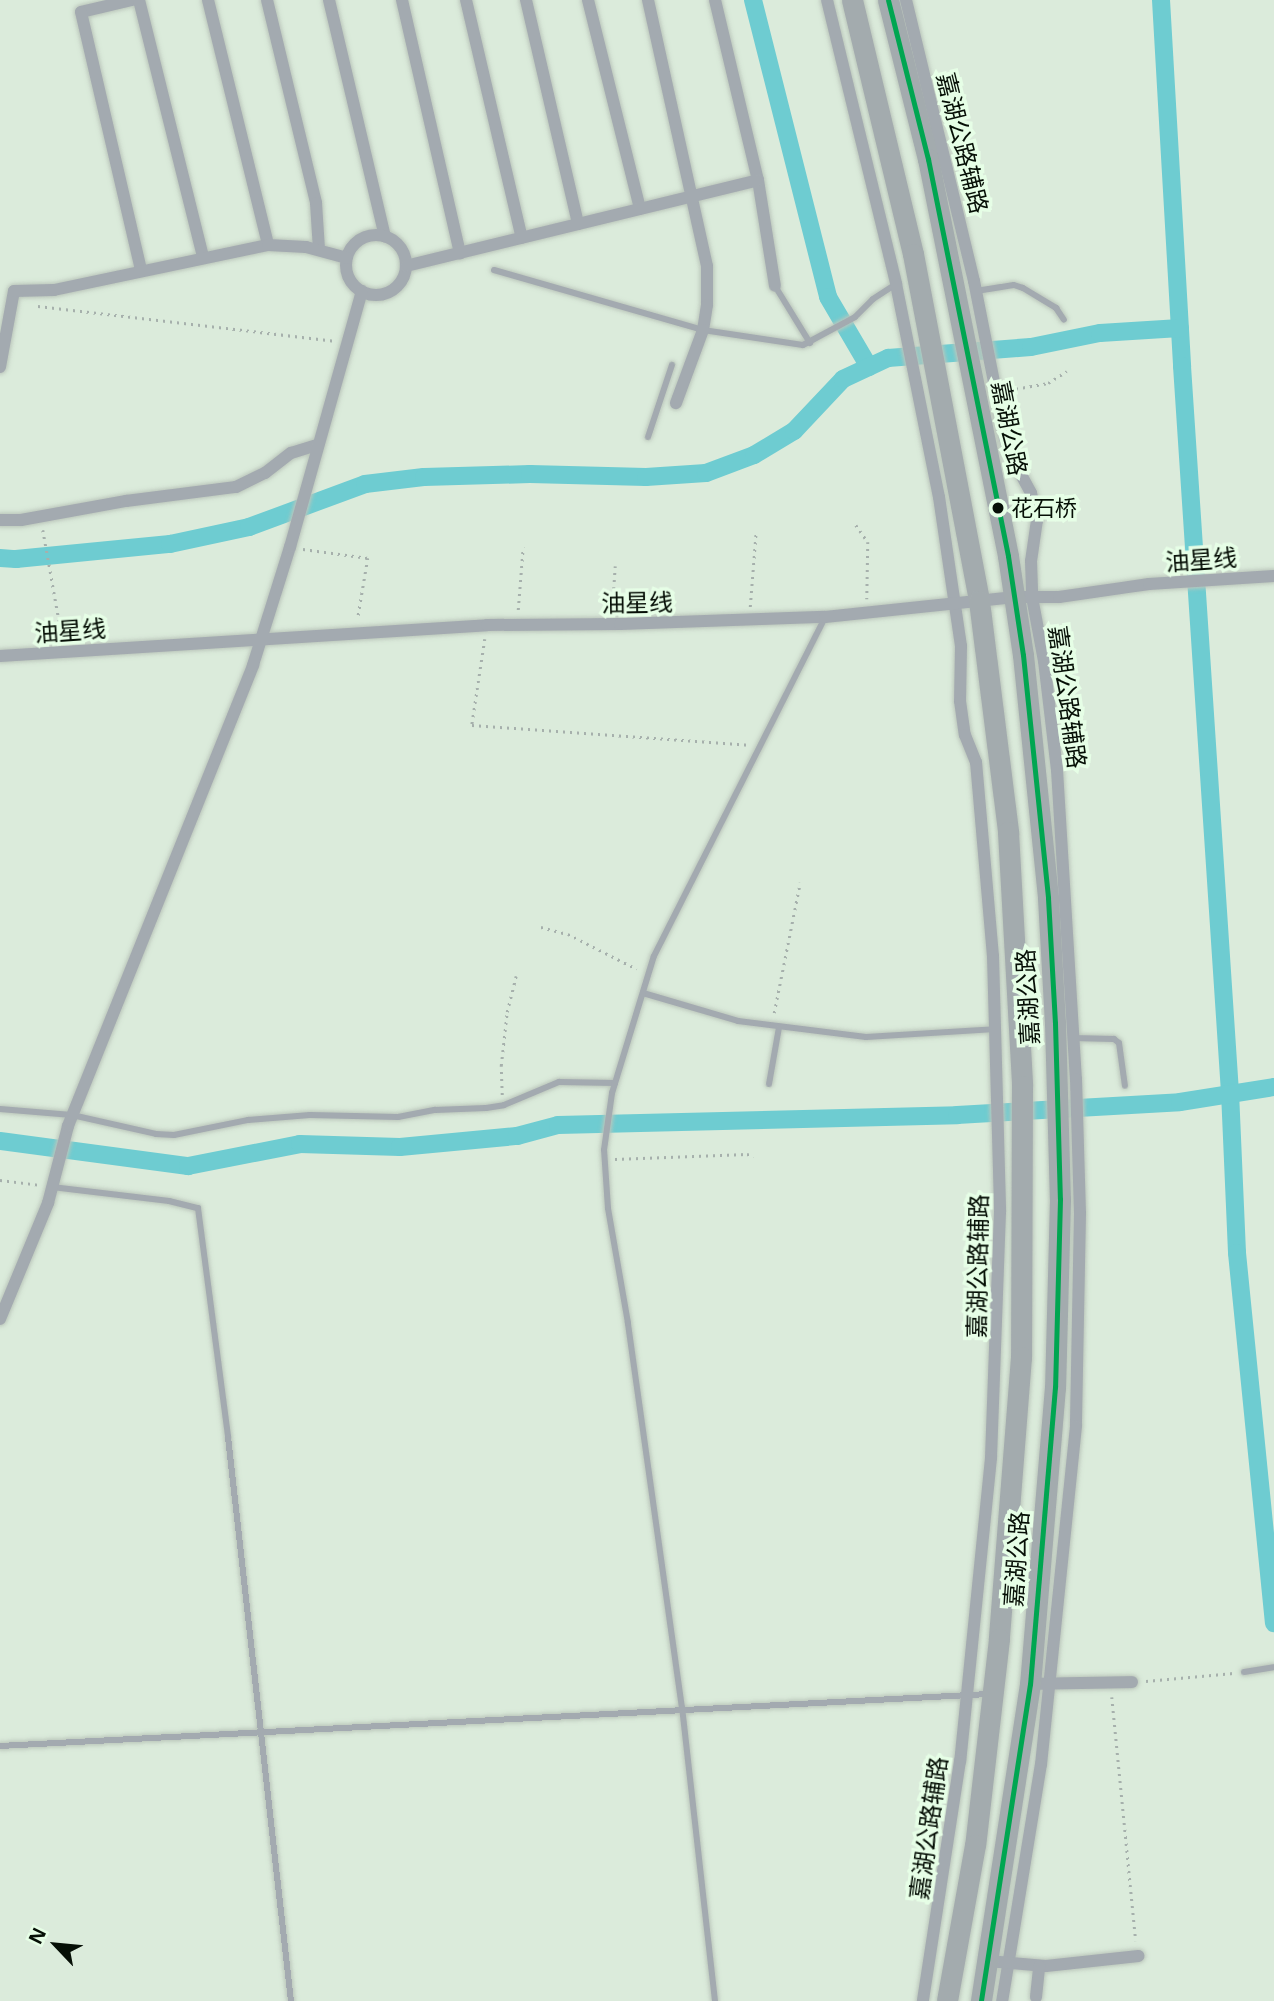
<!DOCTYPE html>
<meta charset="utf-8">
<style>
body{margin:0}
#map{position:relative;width:1274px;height:2001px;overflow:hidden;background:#dbebdb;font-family:"Noto Sans","Noto Sans SC",sans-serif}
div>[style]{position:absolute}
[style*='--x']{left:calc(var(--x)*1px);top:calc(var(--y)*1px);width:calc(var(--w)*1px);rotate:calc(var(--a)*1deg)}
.canal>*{height:18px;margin:-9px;padding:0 9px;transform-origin:9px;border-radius:9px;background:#6eccd1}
.path>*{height:2.5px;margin-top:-1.25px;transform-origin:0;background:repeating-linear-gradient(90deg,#a6b0ac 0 2px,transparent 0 7px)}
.roads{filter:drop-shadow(0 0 2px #bbc6bb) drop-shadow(0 0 2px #bbc6bb)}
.lane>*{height:6px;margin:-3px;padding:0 3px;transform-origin:3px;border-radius:3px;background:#a3aab0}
.street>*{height:12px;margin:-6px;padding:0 6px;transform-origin:6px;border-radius:6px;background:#a3aab0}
.street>.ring{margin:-6px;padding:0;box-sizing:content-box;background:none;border:12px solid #a3aab0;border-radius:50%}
.primary>*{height:21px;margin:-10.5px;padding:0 10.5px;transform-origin:10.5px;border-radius:10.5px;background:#a3abae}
.bus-1>*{height:5px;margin:-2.5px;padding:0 2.5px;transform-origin:2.5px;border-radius:2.5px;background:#00a651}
.dots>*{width:19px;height:19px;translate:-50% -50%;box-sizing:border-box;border:4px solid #e6fee6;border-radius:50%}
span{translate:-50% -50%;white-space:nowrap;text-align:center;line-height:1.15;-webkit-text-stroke:7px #e6fee6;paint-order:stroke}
.bus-label{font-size:22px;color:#060f06}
.left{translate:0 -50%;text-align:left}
.street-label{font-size:24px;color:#060f06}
.north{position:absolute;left:21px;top:1910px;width:70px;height:70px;-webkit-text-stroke:5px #e6fee6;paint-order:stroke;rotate:296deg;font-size:19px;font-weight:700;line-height:28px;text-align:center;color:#060f06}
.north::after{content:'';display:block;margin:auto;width:24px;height:32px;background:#060f06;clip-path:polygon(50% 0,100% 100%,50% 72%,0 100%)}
</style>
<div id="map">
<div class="canal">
<div style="--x:753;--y:0;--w:306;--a:75.8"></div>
<div style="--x:828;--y:297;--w:81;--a:59.6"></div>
<div style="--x:1161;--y:0;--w:367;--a:86.7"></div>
<div style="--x:1182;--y:366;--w:728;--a:86.22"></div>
<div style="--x:1230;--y:1092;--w:161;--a:87.5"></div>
<div style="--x:1237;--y:1253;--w:372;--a:84.3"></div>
<div style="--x:0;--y:558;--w:16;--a:4"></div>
<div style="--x:16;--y:559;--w:155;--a:-5.6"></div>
<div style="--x:170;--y:544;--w:81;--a:-12.1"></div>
<div style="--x:249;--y:527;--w:124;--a:-20.3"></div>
<div style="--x:365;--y:484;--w:59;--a:-6.8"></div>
<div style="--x:424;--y:477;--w:106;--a:-1.6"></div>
<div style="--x:530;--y:474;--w:116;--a:1.5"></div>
<div style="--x:646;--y:477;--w:60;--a:-3.8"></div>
<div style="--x:706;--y:473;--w:51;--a:-20.6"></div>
<div style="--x:754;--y:455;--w:47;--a:-31"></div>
<div style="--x:794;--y:431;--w:71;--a:-46.7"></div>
<div style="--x:843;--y:379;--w:50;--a:-25"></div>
<div style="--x:888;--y:358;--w:143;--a:-4.4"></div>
<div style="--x:1031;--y:347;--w:70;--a:-11.5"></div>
<div style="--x:1100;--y:333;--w:80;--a:-3.6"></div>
<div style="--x:0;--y:1141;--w:190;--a:7.6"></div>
<div style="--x:188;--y:1166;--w:114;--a:-11.1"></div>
<div style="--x:300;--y:1144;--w:100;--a:1.7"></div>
<div style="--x:400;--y:1147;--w:118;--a:-5.4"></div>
<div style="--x:517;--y:1136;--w:42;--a:-15"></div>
<div style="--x:558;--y:1125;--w:399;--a:-1.4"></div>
<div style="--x:957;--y:1115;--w:223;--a:-3.3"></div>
<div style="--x:1180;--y:1102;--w:95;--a:-9.1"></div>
</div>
<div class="path">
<div style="--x:38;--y:306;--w:298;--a:6.7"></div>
<div style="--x:1009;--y:390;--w:40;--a:-10"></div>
<div style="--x:1048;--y:383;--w:22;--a:-32"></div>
<div style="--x:856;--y:525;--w:21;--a:55"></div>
<div style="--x:868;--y:542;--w:57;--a:91"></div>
<div style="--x:43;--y:530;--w:109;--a:79.9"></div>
<div style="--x:303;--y:549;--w:66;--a:7.9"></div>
<div style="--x:368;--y:558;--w:61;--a:99.5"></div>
<div style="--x:750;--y:607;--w:76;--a:-85.5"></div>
<div style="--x:518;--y:610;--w:63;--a:-85.5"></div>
<div style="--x:612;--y:610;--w:44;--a:-86.1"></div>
<div style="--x:485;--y:639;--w:87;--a:98.6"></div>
<div style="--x:472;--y:725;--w:277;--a:4.1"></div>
<div style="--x:541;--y:927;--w:28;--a:15"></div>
<div style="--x:568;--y:934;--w:77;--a:26.9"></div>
<div style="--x:774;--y:1013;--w:133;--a:-78.7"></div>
<div style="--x:502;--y:1095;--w:29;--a:-92"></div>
<div style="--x:501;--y:1066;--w:54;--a:-83.7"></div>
<div style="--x:507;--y:1012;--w:37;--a:-76"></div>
<div style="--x:615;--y:1159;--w:132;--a:-2.2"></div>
<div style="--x:747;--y:1154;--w:7;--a:16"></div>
<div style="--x:0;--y:1180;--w:38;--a:7"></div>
<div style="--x:1146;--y:1681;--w:88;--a:-5.2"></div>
<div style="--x:1112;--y:1697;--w:245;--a:84.4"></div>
</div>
<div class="roads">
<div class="lane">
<div style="--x:494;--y:270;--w:217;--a:16"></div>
<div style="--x:703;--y:330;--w:101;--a:8.5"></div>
<div style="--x:803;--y:345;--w:59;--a:-28.3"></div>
<div style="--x:855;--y:317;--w:25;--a:-45"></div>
<div style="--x:873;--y:299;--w:27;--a:-33"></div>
<div style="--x:775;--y:286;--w:67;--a:58.4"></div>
<div style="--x:976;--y:291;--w:38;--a:-9"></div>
<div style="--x:1014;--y:285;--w:9;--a:18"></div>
<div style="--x:1023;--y:288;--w:39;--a:31"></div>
<div style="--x:1056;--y:308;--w:14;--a:56"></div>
<div style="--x:648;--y:437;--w:76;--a:-71.6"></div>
<div style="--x:643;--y:993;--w:99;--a:16.4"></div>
<div style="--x:738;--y:1021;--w:129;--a:7.1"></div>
<div style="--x:866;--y:1037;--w:129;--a:-3.5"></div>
<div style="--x:1073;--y:1038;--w:41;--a:1.4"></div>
<div style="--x:1114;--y:1039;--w:6;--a:39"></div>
<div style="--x:1119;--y:1043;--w:43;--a:82.1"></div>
<div style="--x:769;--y:1084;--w:58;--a:-80"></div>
<div style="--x:0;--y:1109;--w:72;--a:4.8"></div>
<div style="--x:72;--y:1115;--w:86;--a:12.7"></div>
<div style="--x:156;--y:1134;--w:18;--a:3"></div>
<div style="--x:174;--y:1135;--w:76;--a:-11.5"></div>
<div style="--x:248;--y:1120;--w:62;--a:-4.6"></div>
<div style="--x:310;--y:1115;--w:88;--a:1.3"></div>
<div style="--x:398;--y:1117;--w:38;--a:-11"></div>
<div style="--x:435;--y:1110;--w:51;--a:-2.2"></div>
<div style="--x:486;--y:1108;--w:18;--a:-9"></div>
<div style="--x:504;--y:1105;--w:60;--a:-22.7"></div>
<div style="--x:559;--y:1082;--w:56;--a:1"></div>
<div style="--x:52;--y:1187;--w:118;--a:6.8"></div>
<div style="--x:169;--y:1201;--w:30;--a:14"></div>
<div style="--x:198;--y:1208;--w:231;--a:82.5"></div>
<div style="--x:228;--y:1437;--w:568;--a:83.63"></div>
<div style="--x:1244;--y:1672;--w:30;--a:-9"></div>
<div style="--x:0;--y:1746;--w:989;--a:-3.01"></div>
<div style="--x:715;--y:2001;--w:295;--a:-96.4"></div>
<div style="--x:682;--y:1708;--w:389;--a:-98"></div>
<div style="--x:628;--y:1323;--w:117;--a:-99.9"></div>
<div style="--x:608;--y:1208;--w:58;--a:-93.9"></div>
<div style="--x:604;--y:1150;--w:58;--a:-82"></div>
<div style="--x:612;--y:1093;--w:143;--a:-73"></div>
<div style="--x:654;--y:956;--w:380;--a:-63.2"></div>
</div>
<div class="street">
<div style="--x:132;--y:0;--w:52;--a:166.8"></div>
<div style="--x:81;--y:12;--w:264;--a:76.9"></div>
<div style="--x:139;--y:0;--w:264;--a:76"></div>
<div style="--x:208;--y:0;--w:252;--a:76.2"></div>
<div style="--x:267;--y:0;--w:209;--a:76.4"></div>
<div style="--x:316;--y:203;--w:47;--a:86.3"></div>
<div style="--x:329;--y:0;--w:243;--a:76.7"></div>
<div style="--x:402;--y:0;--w:260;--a:77.1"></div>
<div style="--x:466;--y:0;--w:244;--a:76.8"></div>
<div style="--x:526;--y:0;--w:230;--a:76.9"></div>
<div style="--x:588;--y:0;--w:215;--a:76"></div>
<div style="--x:648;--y:0;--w:272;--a:77.5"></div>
<div style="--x:707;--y:266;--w:39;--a:90"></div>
<div style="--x:707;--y:305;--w:25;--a:99"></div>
<div style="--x:703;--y:330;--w:78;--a:110.3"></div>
<div style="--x:715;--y:0;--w:185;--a:76.6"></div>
<div style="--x:758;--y:180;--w:107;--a:80.9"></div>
<div style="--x:827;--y:0;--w:292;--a:76.3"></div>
<div style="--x:896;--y:284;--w:217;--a:78.6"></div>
<div style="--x:939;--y:497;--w:151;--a:81.6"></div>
<div style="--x:961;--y:646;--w:55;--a:91"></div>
<div style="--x:960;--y:701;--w:34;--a:82"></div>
<div style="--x:965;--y:735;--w:29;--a:68"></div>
<div style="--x:976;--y:762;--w:195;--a:85"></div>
<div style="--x:993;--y:956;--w:256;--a:88.4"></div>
<div style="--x:1000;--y:1212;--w:246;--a:92.1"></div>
<div style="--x:991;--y:1458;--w:305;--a:95.8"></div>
<div style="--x:960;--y:1761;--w:243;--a:98.8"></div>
<div style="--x:906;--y:0;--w:289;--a:76.4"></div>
<div style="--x:974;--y:281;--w:160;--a:78.8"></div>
<div style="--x:1005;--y:438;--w:19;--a:72"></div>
<div style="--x:1011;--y:456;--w:42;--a:61.6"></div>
<div style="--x:1031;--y:493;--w:28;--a:77"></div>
<div style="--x:1037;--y:520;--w:41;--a:98.3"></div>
<div style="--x:1031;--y:561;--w:36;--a:88"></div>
<div style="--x:1032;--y:597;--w:65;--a:79.4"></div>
<div style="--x:1044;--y:661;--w:110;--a:83.2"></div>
<div style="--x:1057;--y:770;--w:310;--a:86.5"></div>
<div style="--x:1076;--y:1079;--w:134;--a:88.3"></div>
<div style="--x:1080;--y:1213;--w:213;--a:91.1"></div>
<div style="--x:1076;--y:1426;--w:340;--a:95.9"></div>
<div style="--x:1041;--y:1764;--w:240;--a:99.3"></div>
<div class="ring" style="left:346px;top:235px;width:48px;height:48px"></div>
<div style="--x:406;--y:266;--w:362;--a:-13.7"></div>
<div style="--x:0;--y:367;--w:77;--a:-79.6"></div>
<div style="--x:14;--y:291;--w:40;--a:-1.4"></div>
<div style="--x:54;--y:290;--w:219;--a:-11.9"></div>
<div style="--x:268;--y:245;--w:38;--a:3"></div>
<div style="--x:306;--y:247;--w:42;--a:15"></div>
<div style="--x:0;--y:520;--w:21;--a:0"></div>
<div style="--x:21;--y:520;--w:107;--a:-10.3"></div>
<div style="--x:126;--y:501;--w:111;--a:-7.3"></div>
<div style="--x:236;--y:487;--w:32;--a:-26"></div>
<div style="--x:265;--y:473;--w:33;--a:-38"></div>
<div style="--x:291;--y:453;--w:28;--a:-17"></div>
<div style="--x:0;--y:656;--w:488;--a:-3.6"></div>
<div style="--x:487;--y:625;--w:133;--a:-0.4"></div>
<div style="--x:620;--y:624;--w:205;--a:-2"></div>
<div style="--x:825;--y:617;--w:191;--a:-6"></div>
<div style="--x:1015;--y:597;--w:44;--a:0"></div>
<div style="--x:1059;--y:597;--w:91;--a:-8.2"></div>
<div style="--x:1149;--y:584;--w:125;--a:-3.7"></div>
<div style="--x:0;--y:1319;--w:126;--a:-67.5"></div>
<div style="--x:48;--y:1203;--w:80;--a:-75.4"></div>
<div style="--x:68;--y:1126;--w:497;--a:-68.1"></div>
<div style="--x:253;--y:665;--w:124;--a:-72.6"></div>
<div style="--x:290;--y:547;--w:266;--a:-74.3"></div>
<div style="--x:1030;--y:1684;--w:102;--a:-1.1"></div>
<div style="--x:988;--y:1961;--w:58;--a:4.9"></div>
<div style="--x:1046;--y:1966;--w:93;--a:-6.2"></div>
<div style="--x:1036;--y:1997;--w:31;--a:-84"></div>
</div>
<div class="primary">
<div style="--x:852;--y:0;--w:261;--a:76.5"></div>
<div style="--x:913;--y:254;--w:353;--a:79.2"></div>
<div style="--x:979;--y:601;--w:233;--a:82.8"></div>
<div style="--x:1008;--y:832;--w:254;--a:86.8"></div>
<div style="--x:1022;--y:1086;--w:271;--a:90.2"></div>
<div style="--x:1021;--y:1357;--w:283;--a:94.5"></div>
<div style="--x:999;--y:1639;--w:207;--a:96.6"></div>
<div style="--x:975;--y:1845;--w:158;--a:100.2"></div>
<div style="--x:888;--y:0;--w:164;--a:75.9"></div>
<div style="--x:928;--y:159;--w:405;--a:78.6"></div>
<div style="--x:1008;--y:556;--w:100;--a:81.4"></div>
<div style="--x:1023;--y:655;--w:244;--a:84.1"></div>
<div style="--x:1048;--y:898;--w:125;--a:86.8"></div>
<div style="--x:1055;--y:1023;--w:176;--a:88.4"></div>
<div style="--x:1060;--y:1199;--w:188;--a:91.5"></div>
<div style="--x:1055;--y:1387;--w:298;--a:94.8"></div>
<div style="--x:1030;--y:1684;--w:321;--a:98.8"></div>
</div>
</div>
<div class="bus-1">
<div style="--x:888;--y:0;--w:164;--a:75.9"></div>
<div style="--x:928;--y:159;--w:405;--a:78.6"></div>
<div style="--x:1008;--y:556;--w:100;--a:81.4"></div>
<div style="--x:1023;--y:655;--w:244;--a:84.1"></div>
<div style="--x:1048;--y:898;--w:125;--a:86.8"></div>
<div style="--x:1055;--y:1023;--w:176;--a:88.4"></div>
<div style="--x:1060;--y:1199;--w:188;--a:91.5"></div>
<div style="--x:1055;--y:1387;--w:298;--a:94.8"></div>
<div style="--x:1030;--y:1684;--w:321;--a:98.8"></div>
</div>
<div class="dots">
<div style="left:998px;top:508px;background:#060f06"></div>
</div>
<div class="bus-label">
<span class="left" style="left:1011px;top:508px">花石桥</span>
</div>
<div class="street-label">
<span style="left:963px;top:143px;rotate:76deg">嘉湖公路辅路</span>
<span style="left:1010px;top:428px;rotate:79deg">嘉湖公路</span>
<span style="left:1201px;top:559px;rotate:-4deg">油星线</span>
<span style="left:637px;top:602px;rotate:-1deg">油星线</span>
<span style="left:70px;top:630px;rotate:-4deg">油星线</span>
<span style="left:1068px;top:697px;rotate:82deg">嘉湖公路辅路</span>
<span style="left:1027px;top:997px;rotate:-93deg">嘉湖公路</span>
<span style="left:977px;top:1266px;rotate:-89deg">嘉湖公路辅路</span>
<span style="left:1016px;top:1559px;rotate:-86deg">嘉湖公路</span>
<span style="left:928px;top:1828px;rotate:-82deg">嘉湖公路辅路</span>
</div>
<div class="north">N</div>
</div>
